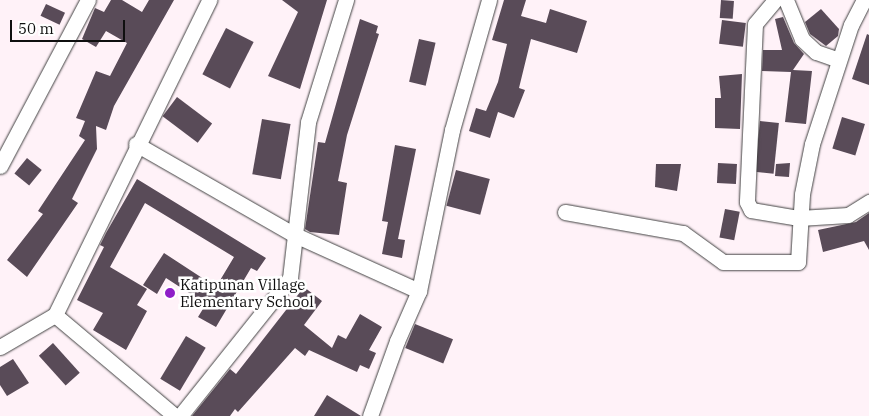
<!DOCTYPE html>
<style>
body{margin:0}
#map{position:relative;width:869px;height:416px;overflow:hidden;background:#fff2f8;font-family:"IBM Plex Serif",serif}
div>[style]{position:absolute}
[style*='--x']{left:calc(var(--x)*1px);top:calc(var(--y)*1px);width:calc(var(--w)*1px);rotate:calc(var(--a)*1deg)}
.building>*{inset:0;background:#594b58;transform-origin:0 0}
.roads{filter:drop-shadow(0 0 1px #424242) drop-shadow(0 0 1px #424242)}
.minor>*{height:15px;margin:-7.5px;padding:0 7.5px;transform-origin:7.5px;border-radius:7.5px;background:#fff}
.dots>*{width:14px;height:14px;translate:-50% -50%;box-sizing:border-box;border:2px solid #fff;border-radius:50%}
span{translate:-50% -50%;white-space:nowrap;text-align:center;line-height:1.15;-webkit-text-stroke:5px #fff;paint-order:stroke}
.poi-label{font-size:15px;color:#0f0f0f}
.left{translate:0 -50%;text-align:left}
.scale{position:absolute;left:10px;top:20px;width:115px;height:22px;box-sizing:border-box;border:2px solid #0f0f0f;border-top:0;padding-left:6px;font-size:15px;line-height:18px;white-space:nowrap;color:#0f0f0f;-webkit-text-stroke:4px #fff;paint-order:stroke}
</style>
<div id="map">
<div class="building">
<div style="clip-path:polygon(111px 0,122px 0,142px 12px,149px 0,174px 0,114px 106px,106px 130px,96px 126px,97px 149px,72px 199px,78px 203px,27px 277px,7px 260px,43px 214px,38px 211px,85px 140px,79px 136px,85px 121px,76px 118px,96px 71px,110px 76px,127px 43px,106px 31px,96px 47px,82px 39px,95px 8px,104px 12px)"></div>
<div style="clip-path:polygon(282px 0,327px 0,300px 89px,268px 76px,298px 12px)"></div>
<div style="clip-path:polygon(504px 0,526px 0,521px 16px,546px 23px,550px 9px,587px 21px,577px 53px,531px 39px,519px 88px,525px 90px,514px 118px,498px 112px,490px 138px,469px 131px,476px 108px,486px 111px,498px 82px,507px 44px,492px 40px)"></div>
<div style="left:721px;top:0;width:13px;height:18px;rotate:4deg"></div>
<div style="left:46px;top:4px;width:21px;height:13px;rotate:25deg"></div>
<div style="clip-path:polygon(821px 9px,839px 29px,838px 36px,826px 46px,810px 34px,805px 22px)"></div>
<div style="clip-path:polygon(783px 17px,794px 43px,804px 54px,793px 70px,812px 71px,806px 124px,785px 122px,791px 72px,762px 71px,763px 50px,782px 50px,775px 19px)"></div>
<div style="clip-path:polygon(360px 19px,378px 26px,376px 33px,379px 34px,347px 135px,338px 181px,347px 183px,339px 235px,310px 232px,305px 229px,318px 142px,325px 143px)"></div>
<div style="left:722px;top:20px;width:24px;height:24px;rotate:7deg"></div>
<div style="left:226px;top:28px;width:31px;height:52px;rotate:27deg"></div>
<div style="clip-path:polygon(867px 34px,869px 35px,869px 85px,852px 79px)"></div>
<div style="left:419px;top:39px;width:17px;height:44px;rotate:13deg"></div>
<div style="clip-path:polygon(742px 74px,740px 129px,715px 128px,715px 98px,721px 98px,719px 76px)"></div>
<div style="left:177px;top:97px;width:44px;height:24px;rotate:37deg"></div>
<div style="left:842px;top:117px;width:24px;height:33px;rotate:17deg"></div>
<div style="left:262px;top:119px;width:29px;height:56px;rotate:10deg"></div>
<div style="left:760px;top:121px;width:19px;height:51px;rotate:6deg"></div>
<div style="clip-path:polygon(395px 145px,416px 149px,398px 239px,405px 240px,402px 258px,382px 254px,388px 222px,382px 221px)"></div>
<div style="left:27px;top:158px;width:19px;height:20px;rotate:39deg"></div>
<div style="left:718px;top:163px;width:19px;height:20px;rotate:3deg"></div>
<div style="clip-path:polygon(790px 163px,789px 177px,775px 176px,776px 164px)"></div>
<div style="clip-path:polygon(656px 164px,681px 164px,677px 191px,655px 187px)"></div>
<div style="left:456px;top:170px;width:35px;height:37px;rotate:15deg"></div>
<div style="clip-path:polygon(137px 179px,266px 258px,257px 271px,251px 268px,216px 327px,198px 317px,206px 304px,166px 278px,157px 294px,143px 285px,164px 253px,216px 287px,234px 257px,145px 203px,110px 267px,147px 289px,137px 305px,147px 311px,126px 350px,93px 330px,103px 313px,77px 300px,104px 247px,100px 245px,106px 233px)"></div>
<div style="left:725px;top:209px;width:15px;height:29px;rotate:11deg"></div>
<div style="clip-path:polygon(869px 213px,869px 250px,864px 241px,823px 252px,818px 230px,856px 222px)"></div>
<div style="clip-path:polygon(304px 287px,322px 301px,304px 325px,332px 348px,338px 335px,346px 339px,360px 314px,382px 327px,369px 350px,376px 353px,369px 369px,360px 365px,357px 372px,309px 350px,305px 356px,295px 348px,238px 412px,235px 409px,230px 416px,192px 416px,230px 369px,236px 374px)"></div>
<div style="left:415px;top:324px;width:41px;height:26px;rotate:22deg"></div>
<div style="left:186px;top:336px;width:23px;height:50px;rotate:31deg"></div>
<div style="left:53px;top:343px;width:40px;height:19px;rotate:48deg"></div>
<div style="clip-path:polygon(13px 359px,29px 383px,7px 396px,0 385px,0 367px)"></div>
<div style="clip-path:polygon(327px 395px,361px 416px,314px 416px)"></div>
</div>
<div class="roads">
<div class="minor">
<div style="--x:775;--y:0;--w:31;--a:130"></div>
<div style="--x:755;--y:24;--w:178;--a:92.6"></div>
<div style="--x:747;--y:202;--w:9;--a:63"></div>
<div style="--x:751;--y:210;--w:49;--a:9.5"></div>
<div style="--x:799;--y:218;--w:49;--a:-3.5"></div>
<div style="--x:848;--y:215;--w:25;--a:-32"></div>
<div style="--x:786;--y:0;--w:42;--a:67.7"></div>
<div style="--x:802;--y:39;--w:19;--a:43"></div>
<div style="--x:816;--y:52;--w:24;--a:19"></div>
<div style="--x:136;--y:144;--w:183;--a:29.8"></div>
<div style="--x:295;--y:235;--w:136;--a:24.3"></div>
<div style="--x:0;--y:166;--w:188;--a:-62.1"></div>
<div style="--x:565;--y:212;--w:120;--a:10.1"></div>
<div style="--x:683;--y:233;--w:49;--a:35.9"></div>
<div style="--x:723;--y:262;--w:75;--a:0"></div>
<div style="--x:798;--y:262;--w:68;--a:-86.6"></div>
<div style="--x:802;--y:194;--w:51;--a:-78.7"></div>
<div style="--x:812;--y:144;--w:125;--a:-71.9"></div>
<div style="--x:851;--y:25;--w:28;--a:-63"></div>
<div style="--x:55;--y:315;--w:157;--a:40.1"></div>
<div style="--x:0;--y:347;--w:64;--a:-30.2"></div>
<div style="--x:55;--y:315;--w:351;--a:-63.9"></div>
<div style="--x:180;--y:416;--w:176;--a:-51.4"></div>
<div style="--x:290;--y:278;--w:157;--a:-83.4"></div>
<div style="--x:308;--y:122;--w:128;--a:-72.7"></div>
<div style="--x:370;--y:416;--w:80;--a:-70.2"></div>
<div style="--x:397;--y:341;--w:55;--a:-66.3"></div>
<div style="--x:419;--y:291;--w:164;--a:-78.4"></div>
<div style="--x:452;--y:130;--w:135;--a:-74.1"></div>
</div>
</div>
<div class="dots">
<div style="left:170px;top:293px;background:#8f1fc8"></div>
</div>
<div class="poi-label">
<span class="left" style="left:180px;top:293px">Katipunan Village<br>Elementary School</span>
</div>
<div class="scale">50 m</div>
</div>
